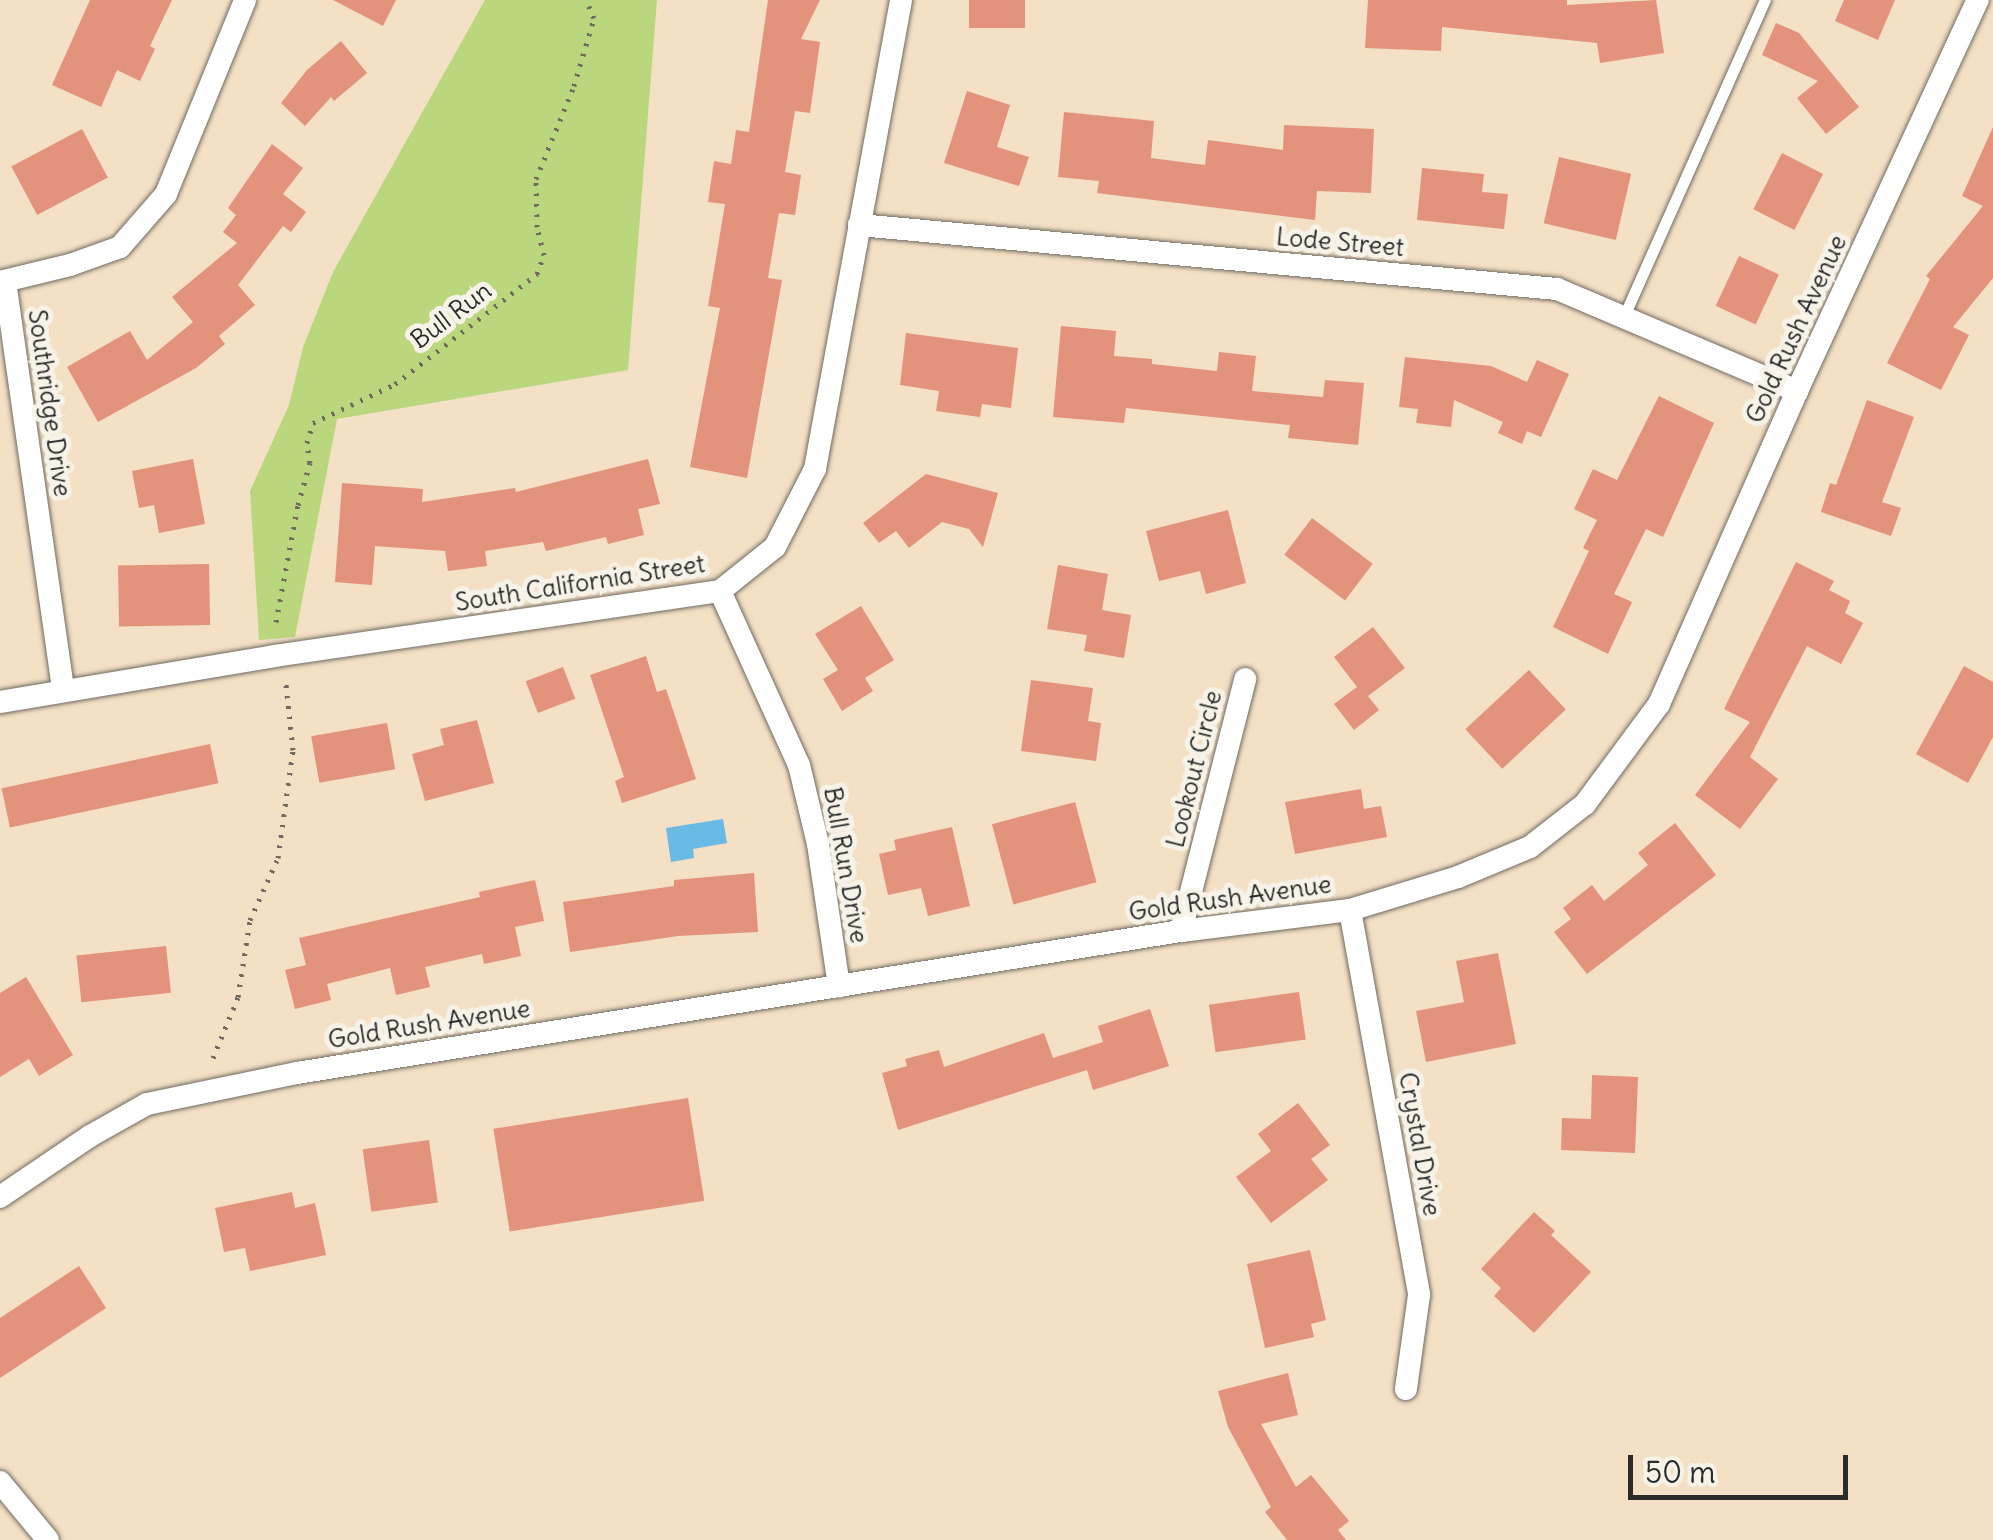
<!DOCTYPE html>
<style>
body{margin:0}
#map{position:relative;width:1993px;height:1540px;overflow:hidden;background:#f3e0c5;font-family:Delius,sans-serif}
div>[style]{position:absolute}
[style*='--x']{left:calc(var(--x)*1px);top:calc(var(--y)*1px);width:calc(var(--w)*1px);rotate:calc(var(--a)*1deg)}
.green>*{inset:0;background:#bbd77d}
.water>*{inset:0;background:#69bae4}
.building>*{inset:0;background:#e3927b;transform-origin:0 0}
.path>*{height:5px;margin-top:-2.5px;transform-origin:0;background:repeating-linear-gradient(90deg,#716a61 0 2.5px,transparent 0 10.5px)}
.roads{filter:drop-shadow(0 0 2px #716a61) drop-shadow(0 0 2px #716a61)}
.lane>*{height:11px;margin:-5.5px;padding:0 5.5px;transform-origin:5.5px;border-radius:5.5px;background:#fff}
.street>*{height:22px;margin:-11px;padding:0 11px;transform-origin:11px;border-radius:11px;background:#fff}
span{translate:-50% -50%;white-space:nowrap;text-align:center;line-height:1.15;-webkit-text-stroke:10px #f7f3e8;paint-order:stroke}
.street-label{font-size:25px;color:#2b2b2b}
.scale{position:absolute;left:1628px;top:1455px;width:220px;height:45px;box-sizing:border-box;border:5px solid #2b2b2b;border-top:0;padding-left:12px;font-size:30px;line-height:35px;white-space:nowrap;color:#2b2b2b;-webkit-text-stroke:8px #f7f3e8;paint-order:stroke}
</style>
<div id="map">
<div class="green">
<div style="clip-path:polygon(485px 0,657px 0,628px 370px,337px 419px,295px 637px,259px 640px,250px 491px,289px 405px,303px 347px,333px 272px)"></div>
</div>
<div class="water">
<div style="clip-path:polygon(723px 819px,727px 843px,693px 849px,694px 858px,671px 862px,666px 828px)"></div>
</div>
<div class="building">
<div style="clip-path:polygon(90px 0,172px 0,150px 46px,155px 49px,140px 81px,117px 70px,101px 107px,52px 85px)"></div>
<div style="clip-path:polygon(333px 0,396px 0,383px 26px)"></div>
<div style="clip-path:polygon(768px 0,820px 0,801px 39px,820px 42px,810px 113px,795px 111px,785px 172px,801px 175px,795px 215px,779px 213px,768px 278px,782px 280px,747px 478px,690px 467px,720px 308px,708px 306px,725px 204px,708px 202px,714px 161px,731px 164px,736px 130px,749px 132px)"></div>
<div style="left:969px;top:0;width:56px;height:28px"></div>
<div style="clip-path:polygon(1368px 0,1567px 0,1567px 5px,1656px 0,1664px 53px,1600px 63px,1597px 43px,1442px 27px,1441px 51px,1365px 48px)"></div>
<div style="clip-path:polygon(1844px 0,1895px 0,1878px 40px,1835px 21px)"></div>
<div style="clip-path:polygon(1776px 23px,1799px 33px,1859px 107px,1826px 134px,1797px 98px,1818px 81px,1762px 55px)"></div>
<div style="clip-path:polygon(341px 41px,367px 73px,334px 101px,331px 97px,305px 126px,281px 103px,307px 70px)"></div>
<div style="clip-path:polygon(967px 91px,1010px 105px,997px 147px,1029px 157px,1019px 186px,944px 163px)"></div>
<div style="clip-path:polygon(1064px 112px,1154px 121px,1151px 158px,1205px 165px,1208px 140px,1283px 150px,1284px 125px,1374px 129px,1371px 193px,1317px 191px,1315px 220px,1097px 193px,1099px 181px,1058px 177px)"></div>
<div style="clip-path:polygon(1993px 127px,1993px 278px,1953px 327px,1969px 335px,1941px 390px,1887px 363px,1930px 279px,1926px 276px,1983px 206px,1962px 196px)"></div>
<div style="left:82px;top:129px;width:55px;height:80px;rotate:62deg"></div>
<div style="clip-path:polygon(272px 144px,303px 168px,283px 194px,306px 212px,291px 232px,283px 226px,238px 285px,255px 305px,219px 336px,225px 344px,196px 368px,98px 422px,67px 367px,130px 331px,147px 360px,193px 322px,172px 297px,237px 243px,223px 232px,236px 215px,228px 208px)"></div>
<div style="left:1782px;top:153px;width:46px;height:63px;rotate:27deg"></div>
<div style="left:1559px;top:157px;width:74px;height:68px;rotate:13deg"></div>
<div style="clip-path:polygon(1422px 168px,1484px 174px,1482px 192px,1508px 194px,1504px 229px,1417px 220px)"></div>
<div style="left:1739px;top:256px;width:44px;height:55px;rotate:25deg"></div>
<div style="clip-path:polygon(1061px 326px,1116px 331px,1114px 356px,1152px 359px,1152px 364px,1217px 371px,1219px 352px,1256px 356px,1252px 391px,1323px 397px,1325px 380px,1364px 383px,1358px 445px,1288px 438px,1290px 425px,1126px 408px,1124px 423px,1053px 417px)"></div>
<div style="clip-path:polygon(906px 333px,1018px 348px,1011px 408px,982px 404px,980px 417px,936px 411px,939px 391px,900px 385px)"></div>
<div style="clip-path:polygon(1405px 357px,1491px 366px,1527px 382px,1537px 360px,1569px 374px,1541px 437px,1527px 431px,1522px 444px,1498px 433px,1503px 422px,1454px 400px,1451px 427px,1416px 423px,1418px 409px,1399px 407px)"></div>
<div style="clip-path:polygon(1659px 396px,1714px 423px,1663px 537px,1646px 529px,1614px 594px,1632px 602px,1608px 654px,1553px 627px,1589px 551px,1583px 548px,1597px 520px,1574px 509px,1593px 469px,1617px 480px)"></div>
<div style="clip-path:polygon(1867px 400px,1914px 417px,1882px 502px,1901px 508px,1891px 536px,1821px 512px,1830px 483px,1836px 485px)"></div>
<div style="clip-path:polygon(193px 459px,205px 524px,159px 533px,154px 505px,139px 508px,132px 471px)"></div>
<div style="clip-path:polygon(648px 459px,660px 504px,638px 509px,644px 535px,608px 544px,606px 537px,546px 551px,543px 542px,485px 551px,487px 566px,448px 571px,445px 551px,375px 546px,372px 585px,335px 582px,342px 483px,423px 489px,422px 502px,515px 488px,516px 492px)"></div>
<div style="clip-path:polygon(926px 474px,998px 493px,983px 547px,969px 529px,942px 522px,909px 548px,896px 531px,879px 543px,863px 523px)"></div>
<div style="clip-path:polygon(1228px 510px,1246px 583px,1206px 594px,1200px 571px,1159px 581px,1146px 531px)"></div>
<div style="left:1312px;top:518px;width:76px;height:46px;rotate:37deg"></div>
<div style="clip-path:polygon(1796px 562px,1834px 581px,1829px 590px,1850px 601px,1845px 613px,1863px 623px,1841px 664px,1807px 646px,1750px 757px,1778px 779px,1740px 829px,1695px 795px,1750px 722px,1724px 709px)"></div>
<div style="left:209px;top:564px;width:61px;height:91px;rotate:89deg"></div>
<div style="clip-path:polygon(1058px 565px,1108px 574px,1102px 610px,1131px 615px,1124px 658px,1084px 651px,1087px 635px,1047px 629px)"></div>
<div style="clip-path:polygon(861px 606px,894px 660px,865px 678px,873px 691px,842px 711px,823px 679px,838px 670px,815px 634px)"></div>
<div style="clip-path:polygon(1373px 627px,1405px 668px,1368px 696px,1379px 710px,1354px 730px,1334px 704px,1357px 687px,1334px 657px)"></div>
<div style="clip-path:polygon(646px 656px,657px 692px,666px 689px,696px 779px,622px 803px,615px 781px,624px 777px,590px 675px)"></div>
<div style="clip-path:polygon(1964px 666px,1993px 682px,1993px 737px,1968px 783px,1916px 754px)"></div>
<div style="left:563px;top:667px;width:34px;height:40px;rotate:69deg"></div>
<div style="left:1529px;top:670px;width:54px;height:87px;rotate:47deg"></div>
<div style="clip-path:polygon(1031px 680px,1093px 688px,1088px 721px,1101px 723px,1096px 761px,1021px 751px)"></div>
<div style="clip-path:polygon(477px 720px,494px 783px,425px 801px,412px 754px,444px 745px,440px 729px)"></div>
<div style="left:387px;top:723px;width:47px;height:77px;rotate:80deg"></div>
<div style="left:210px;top:744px;width:40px;height:213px;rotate:78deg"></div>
<div style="clip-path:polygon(1361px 789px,1364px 809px,1381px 806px,1387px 837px,1295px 854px,1285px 802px)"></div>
<div style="left:1075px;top:802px;width:83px;height:86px;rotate:75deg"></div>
<div style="clip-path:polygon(1675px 823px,1716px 875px,1587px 974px,1554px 932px,1571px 919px,1563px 908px,1592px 885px,1604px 901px,1648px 865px,1638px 853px)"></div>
<div style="clip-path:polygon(952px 827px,970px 906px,928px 916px,921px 888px,888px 895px,879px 854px,896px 850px,894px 840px)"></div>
<div style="clip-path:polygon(754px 873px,758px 932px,678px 936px,570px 952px,563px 902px,674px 886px,674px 880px)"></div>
<div style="clip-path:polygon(535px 880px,544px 921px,515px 927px,521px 956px,484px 964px,482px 954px,425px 967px,430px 987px,396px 995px,390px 968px,327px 984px,331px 1000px,295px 1009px,285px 970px,306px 965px,299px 938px,480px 897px,479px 892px)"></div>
<div style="left:166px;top:946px;width:47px;height:90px;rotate:84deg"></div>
<div style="clip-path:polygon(1498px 953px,1516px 1044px,1426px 1062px,1416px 1011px,1464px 1002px,1456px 961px)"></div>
<div style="clip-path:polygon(26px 977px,73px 1055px,39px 1076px,29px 1059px,0 1077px,0 993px)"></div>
<div style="left:1299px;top:992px;width:48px;height:91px;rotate:82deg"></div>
<div style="clip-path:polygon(1150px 1009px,1169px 1066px,1093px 1090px,1087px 1070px,898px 1130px,882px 1073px,907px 1066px,905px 1059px,939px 1050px,944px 1067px,1044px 1033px,1053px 1058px,1103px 1042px,1098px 1026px)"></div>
<div style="clip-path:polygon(1592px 1075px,1638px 1077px,1635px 1153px,1561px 1150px,1562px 1118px,1591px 1119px)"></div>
<div style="left:688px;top:1098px;width:104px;height:197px;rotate:81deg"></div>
<div style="clip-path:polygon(1298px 1103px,1330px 1145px,1311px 1159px,1328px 1180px,1271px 1223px,1236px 1177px,1271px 1151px,1258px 1134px)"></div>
<div style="left:429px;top:1140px;width:63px;height:67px;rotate:82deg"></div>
<div style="clip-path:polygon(292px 1192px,295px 1208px,315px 1203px,326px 1255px,250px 1271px,245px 1248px,224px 1252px,215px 1208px)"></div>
<div style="clip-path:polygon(1534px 1212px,1555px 1231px,1551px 1235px,1591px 1272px,1534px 1333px,1494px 1296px,1501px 1288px,1481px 1269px)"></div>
<div style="clip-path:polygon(1310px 1250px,1326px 1320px,1311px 1324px,1314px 1337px,1265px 1348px,1247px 1264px)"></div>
<div style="clip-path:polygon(79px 1266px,106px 1308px,0 1378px,0 1318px)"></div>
<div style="clip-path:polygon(1288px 1373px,1298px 1415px,1261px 1424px,1296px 1487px,1311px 1475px,1349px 1521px,1338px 1530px,1346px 1540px,1287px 1540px,1265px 1512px,1271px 1507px,1228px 1427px,1218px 1391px)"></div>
</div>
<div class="path">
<div style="--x:276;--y:622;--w:119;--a:-79.4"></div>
<div style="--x:298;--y:505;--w:44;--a:-74.1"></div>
<div style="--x:310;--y:463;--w:20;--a:-99"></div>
<div style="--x:307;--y:443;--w:21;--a:-73"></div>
<div style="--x:313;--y:423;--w:91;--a:-25.4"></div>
<div style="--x:395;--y:384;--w:180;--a:-37.8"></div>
<div style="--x:537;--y:274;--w:20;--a:-70"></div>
<div style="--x:544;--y:255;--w:29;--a:-104"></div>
<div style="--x:537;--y:227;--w:48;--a:-91.2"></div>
<div style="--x:536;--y:179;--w:100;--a:-67.8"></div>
<div style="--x:574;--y:86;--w:71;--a:-73.6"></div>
<div style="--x:594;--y:18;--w:20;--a:-114"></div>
<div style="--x:213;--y:1058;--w:66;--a:-67.7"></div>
<div style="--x:238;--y:997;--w:78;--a:-81.1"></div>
<div style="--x:250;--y:920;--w:68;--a:-65.7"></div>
<div style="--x:278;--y:858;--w:109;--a:-82.1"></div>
<div style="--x:293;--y:750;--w:66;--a:-96.1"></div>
</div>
<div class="roads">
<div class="lane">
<div style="--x:1624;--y:316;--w:346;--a:-66"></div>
</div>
<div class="street">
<div style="--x:859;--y:225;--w:701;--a:5.24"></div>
<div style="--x:1557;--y:289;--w:261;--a:23"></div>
<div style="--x:5;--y:281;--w:414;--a:81.9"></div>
<div style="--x:0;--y:282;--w:72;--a:-13.7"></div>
<div style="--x:70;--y:265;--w:53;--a:-19.8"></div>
<div style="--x:120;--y:247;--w:70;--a:-49"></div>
<div style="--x:166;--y:194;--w:209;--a:-67.8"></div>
<div style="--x:720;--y:591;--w:191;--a:65.6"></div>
<div style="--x:799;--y:765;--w:81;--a:76.5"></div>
<div style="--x:818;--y:844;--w:144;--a:81.6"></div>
<div style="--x:0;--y:702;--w:278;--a:-9.5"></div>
<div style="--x:274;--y:656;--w:451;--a:-8.3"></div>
<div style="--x:720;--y:591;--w:70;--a:-38.7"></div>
<div style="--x:775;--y:547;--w:88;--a:-62.9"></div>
<div style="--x:815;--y:469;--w:477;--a:-79.6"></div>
<div style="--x:1350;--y:910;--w:391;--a:79.8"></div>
<div style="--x:1419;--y:1295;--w:95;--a:97.9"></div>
<div style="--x:1181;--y:931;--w:260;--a:-75.7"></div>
<div style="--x:0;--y:1197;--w:109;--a:-34.1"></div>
<div style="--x:90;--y:1136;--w:65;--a:-29.3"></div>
<div style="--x:147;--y:1104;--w:153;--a:-11.7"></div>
<div style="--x:297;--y:1073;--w:895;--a:-9.13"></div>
<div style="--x:1181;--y:931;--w:170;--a:-7.1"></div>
<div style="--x:1350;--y:910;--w:113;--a:-17"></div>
<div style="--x:1458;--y:877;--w:78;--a:-22.6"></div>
<div style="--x:1530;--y:847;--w:70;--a:-38"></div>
<div style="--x:1585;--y:804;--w:124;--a:-53.5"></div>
<div style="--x:1659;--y:704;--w:342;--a:-66.2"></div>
<div style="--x:1797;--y:391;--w:431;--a:-65.2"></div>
<div style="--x:0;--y:1482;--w:75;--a:50.4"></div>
</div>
</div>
<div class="street-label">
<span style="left:1340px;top:242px;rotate:5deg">Lode Street</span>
<span style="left:451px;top:315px;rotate:-37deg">Bull Run</span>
<span style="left:1796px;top:329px;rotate:-65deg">Gold Rush Avenue</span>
<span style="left:50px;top:403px;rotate:82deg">Southridge Drive</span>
<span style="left:580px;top:583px;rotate:-9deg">South California Street</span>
<span style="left:1194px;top:769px;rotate:-76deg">Lookout Circle</span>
<span style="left:846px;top:865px;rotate:80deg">Bull Run Drive</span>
<span style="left:1230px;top:898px;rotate:-8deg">Gold Rush Avenue</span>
<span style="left:429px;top:1024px;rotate:-9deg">Gold Rush Avenue</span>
<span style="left:1420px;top:1144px;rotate:80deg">Crystal Drive</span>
</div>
<div class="scale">50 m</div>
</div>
